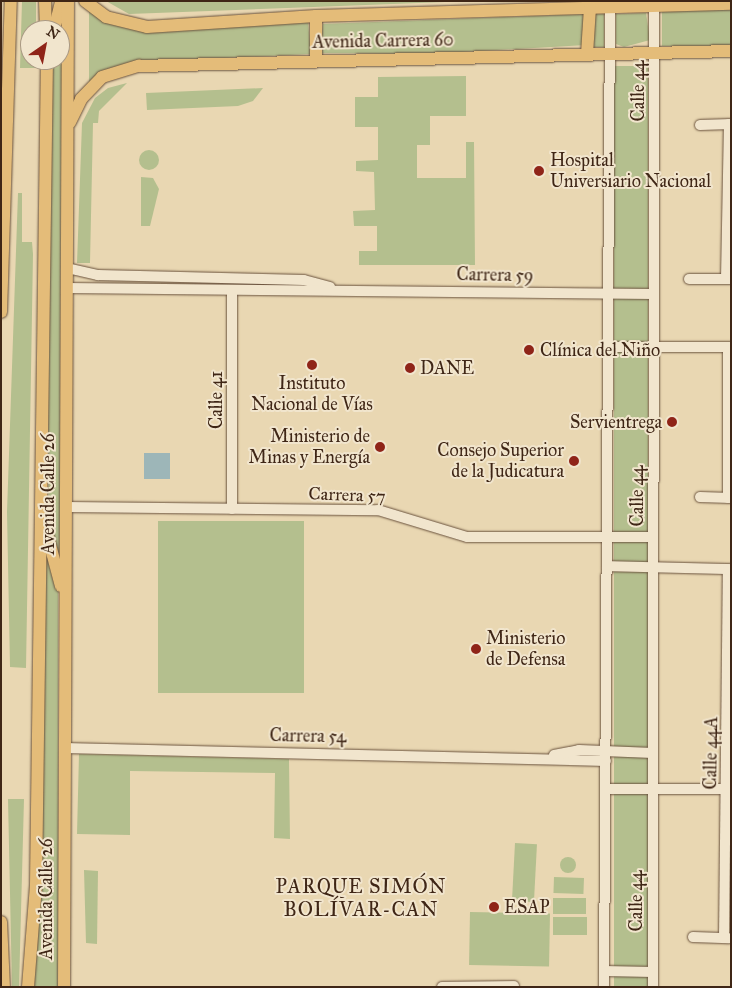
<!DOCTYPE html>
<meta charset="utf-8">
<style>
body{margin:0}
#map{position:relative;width:732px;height:988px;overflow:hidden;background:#e9d7b2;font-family:"IM FELL Great Primer",serif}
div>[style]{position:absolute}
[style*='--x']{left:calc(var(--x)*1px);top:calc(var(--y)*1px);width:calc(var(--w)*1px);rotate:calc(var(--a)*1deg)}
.green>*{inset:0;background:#b4bf8e;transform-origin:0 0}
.round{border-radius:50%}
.water>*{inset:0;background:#9db6b8;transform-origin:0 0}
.roads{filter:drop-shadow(0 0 1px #6a523d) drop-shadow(0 0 1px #6a523d)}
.minor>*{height:10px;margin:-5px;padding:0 5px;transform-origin:5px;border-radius:5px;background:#f1e5cd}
.major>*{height:12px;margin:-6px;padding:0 6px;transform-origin:6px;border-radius:6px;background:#e4bc79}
.dots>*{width:14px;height:14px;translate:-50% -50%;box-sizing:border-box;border:2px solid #f1e5cd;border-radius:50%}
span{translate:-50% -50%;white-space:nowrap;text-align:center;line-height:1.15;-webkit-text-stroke:4px #f1e5cd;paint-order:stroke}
.street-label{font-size:18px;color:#3f2616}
.poi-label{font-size:18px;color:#3f2616}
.left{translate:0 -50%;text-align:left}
.right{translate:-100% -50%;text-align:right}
.quarter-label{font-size:20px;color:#3f2616;letter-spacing:1px}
.frame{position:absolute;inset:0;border:2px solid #3f2616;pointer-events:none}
.north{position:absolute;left:20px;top:20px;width:50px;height:50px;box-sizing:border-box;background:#f1e5cd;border:1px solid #aa9984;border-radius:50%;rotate:33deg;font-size:14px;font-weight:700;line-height:20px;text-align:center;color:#3f2616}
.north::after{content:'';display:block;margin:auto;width:18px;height:22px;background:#8f2418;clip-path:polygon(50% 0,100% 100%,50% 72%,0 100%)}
</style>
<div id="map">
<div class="green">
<div style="clip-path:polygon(22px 1px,36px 1px,36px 30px,30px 30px,30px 60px,36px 60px,36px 68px,20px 68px)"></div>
<div style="clip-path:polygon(106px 1px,471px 1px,129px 14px)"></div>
<div style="left:731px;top:9px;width:37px;height:69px;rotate:90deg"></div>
<div style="clip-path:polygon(89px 10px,109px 22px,138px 30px,308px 22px,311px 54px,141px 62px,89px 84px)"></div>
<div style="clip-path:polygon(646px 13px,650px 40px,624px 47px,616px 44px,616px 14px)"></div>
<div style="clip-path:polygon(585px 14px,586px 45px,426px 54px,320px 53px,323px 24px)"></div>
<div style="left:594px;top:14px;width:10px;height:33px"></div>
<div style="clip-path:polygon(63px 18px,61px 139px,60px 566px,49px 532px,47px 340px,53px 60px,60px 60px)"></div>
<div style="left:614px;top:66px;width:34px;height:921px"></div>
<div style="clip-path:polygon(466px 76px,466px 116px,430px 116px,430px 145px,417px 145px,417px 178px,466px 178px,466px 142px,474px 142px,475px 265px,359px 265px,359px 251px,377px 251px,377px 226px,354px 226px,353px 211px,375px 210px,374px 172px,356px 171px,356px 161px,378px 160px,378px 127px,355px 127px,355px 97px,378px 97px,378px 77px)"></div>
<div style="clip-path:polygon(127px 83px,99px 111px,98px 123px,93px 123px,90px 263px,77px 263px,82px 123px,95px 98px,108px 88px)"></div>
<div style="clip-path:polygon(263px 88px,253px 101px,238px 106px,147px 110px,146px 93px)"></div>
<div class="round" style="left:139px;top:150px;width:20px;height:20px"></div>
<div style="clip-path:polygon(141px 177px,153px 178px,159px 189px,150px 226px,141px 226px)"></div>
<div style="clip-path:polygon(18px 193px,22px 193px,22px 242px,32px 242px,33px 254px,26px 668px,10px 667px,7px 512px)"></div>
<div style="left:158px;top:521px;width:146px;height:172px"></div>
<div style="clip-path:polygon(44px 540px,58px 591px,58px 987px,32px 987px)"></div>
<div style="clip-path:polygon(79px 754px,289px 759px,290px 839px,274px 838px,275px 773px,130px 771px,130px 835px,77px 834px)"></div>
<div style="clip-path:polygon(8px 799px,24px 799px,19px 987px,12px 987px)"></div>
<div style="left:515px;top:843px;width:22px;height:58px;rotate:3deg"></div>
<div class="round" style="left:560px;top:857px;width:16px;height:16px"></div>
<div style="clip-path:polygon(84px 870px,98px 871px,97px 944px,86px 943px)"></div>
<div style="left:554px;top:877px;width:30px;height:16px;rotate:2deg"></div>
<div style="left:553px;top:898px;width:33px;height:16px"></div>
<div style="left:470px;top:912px;width:80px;height:53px;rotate:1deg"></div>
<div style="left:587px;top:917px;width:18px;height:34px;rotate:90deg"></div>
</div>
<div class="water">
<div style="left:144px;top:453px;width:26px;height:26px"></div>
</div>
<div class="roads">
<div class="minor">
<div style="--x:700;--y:125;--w:31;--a:-2"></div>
<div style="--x:67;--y:268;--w:32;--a:13"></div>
<div style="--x:98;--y:275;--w:206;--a:1.4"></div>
<div style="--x:304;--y:280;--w:27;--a:15"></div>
<div style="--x:689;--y:279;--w:42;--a:0"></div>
<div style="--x:726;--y:279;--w:155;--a:-88.9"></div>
<div style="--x:67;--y:288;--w:587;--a:0.59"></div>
<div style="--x:608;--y:347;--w:123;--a:0"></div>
<div style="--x:700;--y:497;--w:31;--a:2"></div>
<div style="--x:728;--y:498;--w:151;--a:-90"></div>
<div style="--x:66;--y:507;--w:312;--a:0.6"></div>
<div style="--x:378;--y:510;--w:93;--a:16.9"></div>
<div style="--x:467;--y:537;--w:186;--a:0"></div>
<div style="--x:232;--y:509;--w:218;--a:-90"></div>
<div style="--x:607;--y:566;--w:124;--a:1.4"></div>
<div style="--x:64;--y:748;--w:542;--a:1.37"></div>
<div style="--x:554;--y:755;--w:25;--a:-11"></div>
<div style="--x:579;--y:750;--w:74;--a:2.3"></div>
<div style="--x:606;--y:789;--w:125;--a:0"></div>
<div style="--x:693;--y:937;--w:36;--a:2"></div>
<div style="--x:724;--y:938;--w:369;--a:-89.4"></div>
<div style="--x:604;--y:971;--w:49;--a:1.2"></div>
<div style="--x:442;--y:987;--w:72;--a:-0.8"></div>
<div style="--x:604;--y:987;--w:981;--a:-89.65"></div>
<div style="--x:653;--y:987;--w:982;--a:-89.94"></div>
</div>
<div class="major">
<div style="--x:45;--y:1;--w:29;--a:88"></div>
<div style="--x:85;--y:1;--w:26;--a:37"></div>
<div style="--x:106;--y:17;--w:42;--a:13.7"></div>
<div style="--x:147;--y:27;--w:169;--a:-3.7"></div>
<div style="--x:316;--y:16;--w:415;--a:-1.7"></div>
<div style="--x:54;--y:30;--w:30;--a:-76"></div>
<div style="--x:587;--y:54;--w:47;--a:-86.3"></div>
<div style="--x:316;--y:60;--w:44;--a:-90"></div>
<div style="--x:70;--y:122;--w:25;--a:-64"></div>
<div style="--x:81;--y:99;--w:30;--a:-46"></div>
<div style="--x:102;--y:77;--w:39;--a:-17"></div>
<div style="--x:139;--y:66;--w:592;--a:-1.45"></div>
<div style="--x:1;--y:312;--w:311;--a:-88.2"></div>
<div style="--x:45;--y:526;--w:62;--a:75.1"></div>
<div style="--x:1;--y:922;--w:65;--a:87.4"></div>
<div style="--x:28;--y:987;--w:102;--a:-85.5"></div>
<div style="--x:36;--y:885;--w:825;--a:-89.24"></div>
<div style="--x:64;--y:987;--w:986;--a:-89.77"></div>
</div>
</div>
<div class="dots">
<div style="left:539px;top:171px;background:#8f2418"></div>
<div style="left:529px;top:350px;background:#8f2418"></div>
<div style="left:312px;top:365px;background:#8f2418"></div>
<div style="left:410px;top:368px;background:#8f2418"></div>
<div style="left:672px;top:422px;background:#8f2418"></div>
<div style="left:380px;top:447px;background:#8f2418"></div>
<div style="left:574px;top:461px;background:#8f2418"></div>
<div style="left:476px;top:649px;background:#8f2418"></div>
<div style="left:494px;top:907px;background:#8f2418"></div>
</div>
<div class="street-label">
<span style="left:383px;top:41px;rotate:-1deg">Avenida Carrera 60</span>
<span style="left:638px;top:91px;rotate:-90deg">Calle 44</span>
<span style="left:495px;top:275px;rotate:1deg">Carrera 59</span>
<span style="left:216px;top:400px;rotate:-90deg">Calle 41</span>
<span style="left:48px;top:494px;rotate:-90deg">Avenida Calle 26</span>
<span style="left:347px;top:495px;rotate:2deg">Carrera 57</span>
<span style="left:637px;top:496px;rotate:-90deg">Calle 44</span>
<span style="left:308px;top:736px;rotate:1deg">Carrera 54</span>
<span style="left:711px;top:753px;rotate:-89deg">Calle 44A</span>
<span style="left:46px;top:899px;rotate:-90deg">Avenida Calle 26</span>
<span style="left:636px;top:901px;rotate:-90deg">Calle 44</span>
</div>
<div class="poi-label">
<span class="left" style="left:550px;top:171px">Hospital<br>Universiario Nacional</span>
<span class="left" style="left:540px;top:350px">Clínica del Niño</span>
<span class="left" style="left:420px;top:368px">DANE</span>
<span style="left:312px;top:394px">Instituto<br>Nacional de Vías</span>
<span class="right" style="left:662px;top:422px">Servientrega</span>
<span class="right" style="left:370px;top:447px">Ministerio de<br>Minas y Energía</span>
<span class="right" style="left:564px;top:461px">Consejo Superior<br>de la Judicatura</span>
<span class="left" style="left:486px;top:649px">Ministerio<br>de Defensa</span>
<span class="left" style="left:504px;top:907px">ESAP</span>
</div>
<div class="quarter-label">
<span style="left:361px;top:898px">PARQUE SIMÓN<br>BOLÍVAR-CAN</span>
</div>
<div class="frame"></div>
<div class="north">N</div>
</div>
